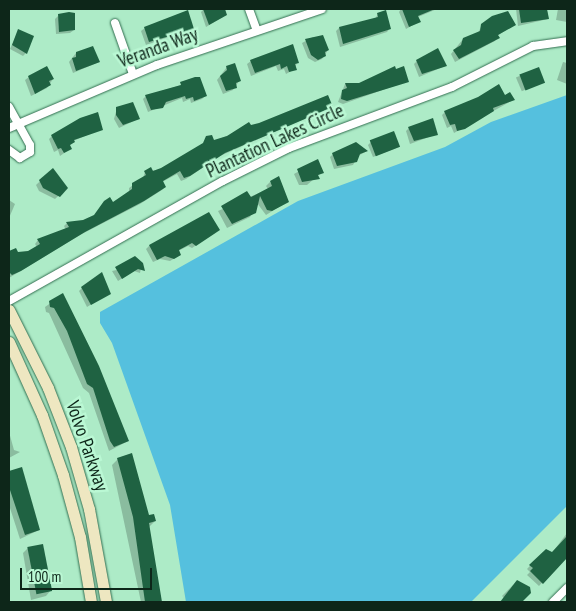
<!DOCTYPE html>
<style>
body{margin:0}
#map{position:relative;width:576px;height:611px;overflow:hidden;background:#adebc7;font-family:"PT Sans Narrow",sans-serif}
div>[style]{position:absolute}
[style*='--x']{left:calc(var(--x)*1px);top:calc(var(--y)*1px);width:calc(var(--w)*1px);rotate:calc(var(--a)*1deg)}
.water>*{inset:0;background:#55c0de}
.shadow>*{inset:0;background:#0003;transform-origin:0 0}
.building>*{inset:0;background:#1f6242;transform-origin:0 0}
.roads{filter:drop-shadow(0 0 1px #326e50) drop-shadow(0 0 1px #326e50)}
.minor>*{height:8px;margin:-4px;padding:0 4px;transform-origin:4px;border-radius:4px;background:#fff}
.secondary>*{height:11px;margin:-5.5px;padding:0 5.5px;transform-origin:5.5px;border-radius:5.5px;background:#eee7c1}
span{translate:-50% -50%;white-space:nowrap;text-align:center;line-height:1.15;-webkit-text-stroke:5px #baf8d4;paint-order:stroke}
.street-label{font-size:19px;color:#0d2619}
.frame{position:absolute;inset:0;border:10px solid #0d2619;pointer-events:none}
.scale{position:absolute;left:20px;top:568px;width:132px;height:22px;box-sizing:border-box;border:2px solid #0d2619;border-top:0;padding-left:6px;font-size:15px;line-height:18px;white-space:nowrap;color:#0d2619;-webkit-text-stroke:4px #baf8d4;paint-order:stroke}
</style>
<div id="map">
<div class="water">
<div style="clip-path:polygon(567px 95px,567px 506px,471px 602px,186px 602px,170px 505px,112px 343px,100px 323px,100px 312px,298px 201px,445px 147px,491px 122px)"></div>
</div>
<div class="shadow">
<div style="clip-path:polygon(204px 9px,224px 9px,226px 15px,206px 27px,201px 12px)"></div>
<div style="clip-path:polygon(401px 9px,437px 9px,418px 17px,420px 21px,406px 29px,399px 12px)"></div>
<div style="clip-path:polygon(516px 9px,546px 9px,548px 19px,518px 26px)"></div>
<div style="clip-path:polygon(558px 9px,567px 9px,567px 22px,556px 20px)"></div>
<div style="clip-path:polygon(378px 14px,390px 28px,387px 32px,340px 47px,336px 31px,339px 28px,375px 19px)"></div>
<div style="clip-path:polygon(58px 16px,74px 30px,70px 33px,56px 34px,55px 19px)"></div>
<div style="clip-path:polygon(515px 24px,497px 36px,495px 41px,455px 62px,451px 54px,463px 39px,478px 33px,482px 25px)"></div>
<div style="clip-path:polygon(145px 28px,191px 29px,146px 45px,141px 31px)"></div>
<div style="clip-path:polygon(18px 31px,26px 53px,23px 56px,10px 49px)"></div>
<div style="clip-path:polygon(313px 37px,328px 50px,322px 59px,315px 62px,308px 58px,302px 43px)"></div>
<div style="clip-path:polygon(76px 53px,99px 62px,73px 73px,69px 62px)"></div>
<div style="clip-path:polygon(251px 61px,297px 62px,295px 69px,286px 74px,284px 69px,278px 71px,276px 66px,251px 76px,247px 64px)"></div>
<div style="clip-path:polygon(417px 61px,445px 66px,419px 77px,414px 64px)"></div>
<div style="clip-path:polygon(563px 62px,567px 63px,567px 84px,557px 80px)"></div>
<div style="clip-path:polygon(227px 67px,239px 81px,233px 90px,223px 94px,217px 80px)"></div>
<div style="left:538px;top:68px;width:15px;height:24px;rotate:67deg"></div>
<div style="clip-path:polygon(29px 77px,53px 79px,47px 88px,31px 96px,25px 80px)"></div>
<div style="clip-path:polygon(200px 79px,205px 96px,202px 99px,191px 103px,190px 99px,183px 102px,182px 98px,148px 112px,143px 99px,146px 96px)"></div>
<div style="clip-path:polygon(408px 81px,343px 104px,338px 102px,345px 84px)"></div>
<div style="clip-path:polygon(505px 97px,513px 100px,454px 133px,451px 126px,447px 128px,442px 115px,445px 112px)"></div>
<div style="clip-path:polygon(331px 107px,220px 156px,186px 179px,181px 181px,177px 174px,162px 182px,165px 187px,162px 190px,140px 204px,80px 235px,9px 278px,9px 253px,15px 249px,17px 254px,28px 252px,37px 247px,35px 244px,38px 240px,66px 230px,64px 226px,67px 223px,84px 222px,129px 193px,129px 188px,143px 178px,145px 172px,161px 169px,214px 141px,250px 127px)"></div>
<div style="clip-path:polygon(117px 108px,138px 119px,119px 128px,114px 119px)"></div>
<div style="clip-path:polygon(409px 128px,437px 134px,410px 144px,406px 131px)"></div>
<div style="clip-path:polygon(102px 129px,73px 141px,69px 146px,70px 149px,60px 156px,58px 150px,54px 152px,49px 139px,52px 136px)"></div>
<div style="clip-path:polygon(371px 142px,399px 147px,373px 157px,368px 145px)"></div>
<div style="clip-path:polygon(367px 151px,358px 156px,353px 165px,334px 169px,330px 157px,333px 154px)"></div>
<div style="clip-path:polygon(317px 161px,322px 172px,307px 185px,299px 185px,294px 174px)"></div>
<div style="clip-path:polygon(52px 170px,67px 188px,55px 199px,39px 191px,36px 185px)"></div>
<div style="clip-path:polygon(270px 182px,287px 202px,266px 215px,257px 203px,250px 217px,227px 228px,218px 211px,268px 189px,266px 186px)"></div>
<div style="clip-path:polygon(9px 200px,15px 204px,9px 218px)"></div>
<div style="clip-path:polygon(209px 214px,215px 233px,192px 248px,188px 246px,178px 251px,180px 255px,170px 261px,160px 259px,153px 262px,146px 249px,149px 246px)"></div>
<div style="clip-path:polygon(142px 264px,140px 273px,134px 271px,118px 281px,112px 271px)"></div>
<div style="clip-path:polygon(82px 288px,110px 293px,87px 307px,79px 291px)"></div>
<div style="clip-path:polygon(62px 295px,128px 441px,109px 451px,89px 393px,83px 388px,49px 313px,46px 312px,45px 307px)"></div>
<div style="clip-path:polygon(9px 432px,14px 450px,20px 452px,9px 458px)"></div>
<div style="clip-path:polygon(118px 459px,148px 516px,155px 521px,149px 527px,161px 602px,141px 602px,112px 465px)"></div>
<div style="clip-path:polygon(21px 469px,39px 530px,20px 539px,9px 505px,9px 472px)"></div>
<div style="clip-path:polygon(567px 533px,567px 551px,558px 560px,561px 562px,539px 586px,527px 575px,530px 572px,527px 569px,543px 552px,552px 553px)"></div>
<div style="clip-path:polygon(28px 548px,51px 590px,46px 596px,31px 600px,23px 553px)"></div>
<div style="clip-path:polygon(517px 581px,529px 593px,520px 602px,501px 602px,505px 599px,502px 596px)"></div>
</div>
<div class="building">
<div style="clip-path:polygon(203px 9px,225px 9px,227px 15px,209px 25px)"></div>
<div style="clip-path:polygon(402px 9px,435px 9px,418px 16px,421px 22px,409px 27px)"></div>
<div style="clip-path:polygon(519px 9px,547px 9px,549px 19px,521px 23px)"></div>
<div style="clip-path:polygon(188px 10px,194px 29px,149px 42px,144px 27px)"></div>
<div style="clip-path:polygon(386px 10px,391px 29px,343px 44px,339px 27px,378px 17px,377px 13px)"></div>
<div style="clip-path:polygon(508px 11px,516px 25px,498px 35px,500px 38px,459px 59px,453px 50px,461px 45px,463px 38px,480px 31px,481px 24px,492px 16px)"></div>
<div style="clip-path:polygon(69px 12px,75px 13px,75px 30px,59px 32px,58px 14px)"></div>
<div style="clip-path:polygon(18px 29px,34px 36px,27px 54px,12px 45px)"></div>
<div style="clip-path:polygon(323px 35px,329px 50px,325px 52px,326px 56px,318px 60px,311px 55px,305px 39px)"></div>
<div style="clip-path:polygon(293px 44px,299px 63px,295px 64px,297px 70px,289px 72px,287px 66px,281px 69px,280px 64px,255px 73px,250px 60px)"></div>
<div style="clip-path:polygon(93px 46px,100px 62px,76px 71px,72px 58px,76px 57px,76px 52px)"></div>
<div style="clip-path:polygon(438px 48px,447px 66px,422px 74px,416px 60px)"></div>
<div style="clip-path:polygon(235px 63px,241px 81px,236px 83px,237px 88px,226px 91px,220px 76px,227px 70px,226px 66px)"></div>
<div style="clip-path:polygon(47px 66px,54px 79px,49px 81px,51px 85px,35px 94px,28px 76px)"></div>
<div style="clip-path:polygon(395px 66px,396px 69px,404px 66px,409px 82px,347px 101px,341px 99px,342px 90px,347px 88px,345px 83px,359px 83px)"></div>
<div style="left:539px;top:67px;width:17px;height:21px;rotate:69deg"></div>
<div style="clip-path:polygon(195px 77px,200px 77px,207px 96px,194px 101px,193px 97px,186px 99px,185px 96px,166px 102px,163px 108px,151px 110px,145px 95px,181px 85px,180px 82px)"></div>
<div style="clip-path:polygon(499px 84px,505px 95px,510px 92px,515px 100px,493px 108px,494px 111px,465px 129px,457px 131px,455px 124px,450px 125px,444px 111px,478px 97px)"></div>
<div style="clip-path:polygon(328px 95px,333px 107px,225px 153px,190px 176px,184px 178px,180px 171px,163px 181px,166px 187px,144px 201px,85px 232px,21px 271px,12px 275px,9px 272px,9px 251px,16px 248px,18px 252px,28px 251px,40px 244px,37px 239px,69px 227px,66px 222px,83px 220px,94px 215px,104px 201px,110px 197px,113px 202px,132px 189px,132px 183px,146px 175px,144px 171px,151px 167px,153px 171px,161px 168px,203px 143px,206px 136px,212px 135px,214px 140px,227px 136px,249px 122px,251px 125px,259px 123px)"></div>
<div style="clip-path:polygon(133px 102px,140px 119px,123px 125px,116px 115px,116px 107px)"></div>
<div style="clip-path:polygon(98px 112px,103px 130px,74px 140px,75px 142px,70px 145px,72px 149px,64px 153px,61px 148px,58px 149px,51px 135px,80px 118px)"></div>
<div style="clip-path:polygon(433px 118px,438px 135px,414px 141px,408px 127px)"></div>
<div style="left:394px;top:131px;width:17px;height:26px;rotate:69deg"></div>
<div style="clip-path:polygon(356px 142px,368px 151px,360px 154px,357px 162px,337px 166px,332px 153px)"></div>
<div style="clip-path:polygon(318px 159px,324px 173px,318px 175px,320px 179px,302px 182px,297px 169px)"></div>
<div style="clip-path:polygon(53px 168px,68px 188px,60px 197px,43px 188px,39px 180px)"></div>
<div style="clip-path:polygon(279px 176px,289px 202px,272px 211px,267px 210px,260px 196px,256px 213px,232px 224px,221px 206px,247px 191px,251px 197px,272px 186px,270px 181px)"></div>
<div style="clip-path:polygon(209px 212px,220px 230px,196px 246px,192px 243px,179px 250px,181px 255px,174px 259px,165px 256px,157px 260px,149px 245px)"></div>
<div style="clip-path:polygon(135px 256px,143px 263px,145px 271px,138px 269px,122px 279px,115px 267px)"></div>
<div style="clip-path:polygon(102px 272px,111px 294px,91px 305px,81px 287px)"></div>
<div style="clip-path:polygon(63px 293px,99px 366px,129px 441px,114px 447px,110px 441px,93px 388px,87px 384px,67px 331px,54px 308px,50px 307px,49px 301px)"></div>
<div style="clip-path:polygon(132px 453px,149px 515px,154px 514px,156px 521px,149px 523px,162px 602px,145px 602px,133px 517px,117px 458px)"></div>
<div style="clip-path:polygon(22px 467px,40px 530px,25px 535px,9px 487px,9px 471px)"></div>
<div style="clip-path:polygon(567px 536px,567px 558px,543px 584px,530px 571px,533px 568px,529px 565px,546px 549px,552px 552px)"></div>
<div style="left:43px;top:544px;width:48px;height:16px;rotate:79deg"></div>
<div style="clip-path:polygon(517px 580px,530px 587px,531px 593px,522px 602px,500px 602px)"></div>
</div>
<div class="roads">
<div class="minor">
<div style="--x:249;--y:9;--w:23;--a:70"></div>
<div style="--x:115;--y:23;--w:54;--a:70.6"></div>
<div style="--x:9;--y:107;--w:43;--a:61.1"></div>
<div style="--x:30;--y:145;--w:7;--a:90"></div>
<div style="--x:30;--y:152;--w:12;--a:149"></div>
<div style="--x:20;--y:158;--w:14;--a:-144"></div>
<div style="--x:9;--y:128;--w:161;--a:-23.1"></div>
<div style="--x:157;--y:65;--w:174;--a:-18.7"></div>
<div style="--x:9;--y:301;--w:245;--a:-29.3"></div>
<div style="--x:223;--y:181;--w:74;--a:-26.6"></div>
<div style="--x:289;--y:148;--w:174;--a:-20.5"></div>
<div style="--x:452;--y:87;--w:91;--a:-26.8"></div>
<div style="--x:533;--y:46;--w:34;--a:-8"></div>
<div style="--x:553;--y:602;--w:20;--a:-45"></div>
</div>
<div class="secondary">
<div style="--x:9;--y:310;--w:87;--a:63.4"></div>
<div style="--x:48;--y:388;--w:63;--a:68.7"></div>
<div style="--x:71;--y:447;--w:65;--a:73.8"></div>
<div style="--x:89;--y:509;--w:95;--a:79.6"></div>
<div style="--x:9;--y:342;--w:80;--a:65.7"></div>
<div style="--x:42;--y:415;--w:64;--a:70.7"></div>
<div style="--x:63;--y:475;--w:64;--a:74.7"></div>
<div style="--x:80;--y:537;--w:66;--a:80.4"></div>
</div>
</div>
<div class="street-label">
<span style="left:158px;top:48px;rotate:-20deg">Veranda Way</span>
<span style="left:275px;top:141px;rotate:-25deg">Plantation Lakes Circle</span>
<span style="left:87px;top:446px;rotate:71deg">Volvo Parkway</span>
</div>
<div class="frame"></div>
<div class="scale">100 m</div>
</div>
